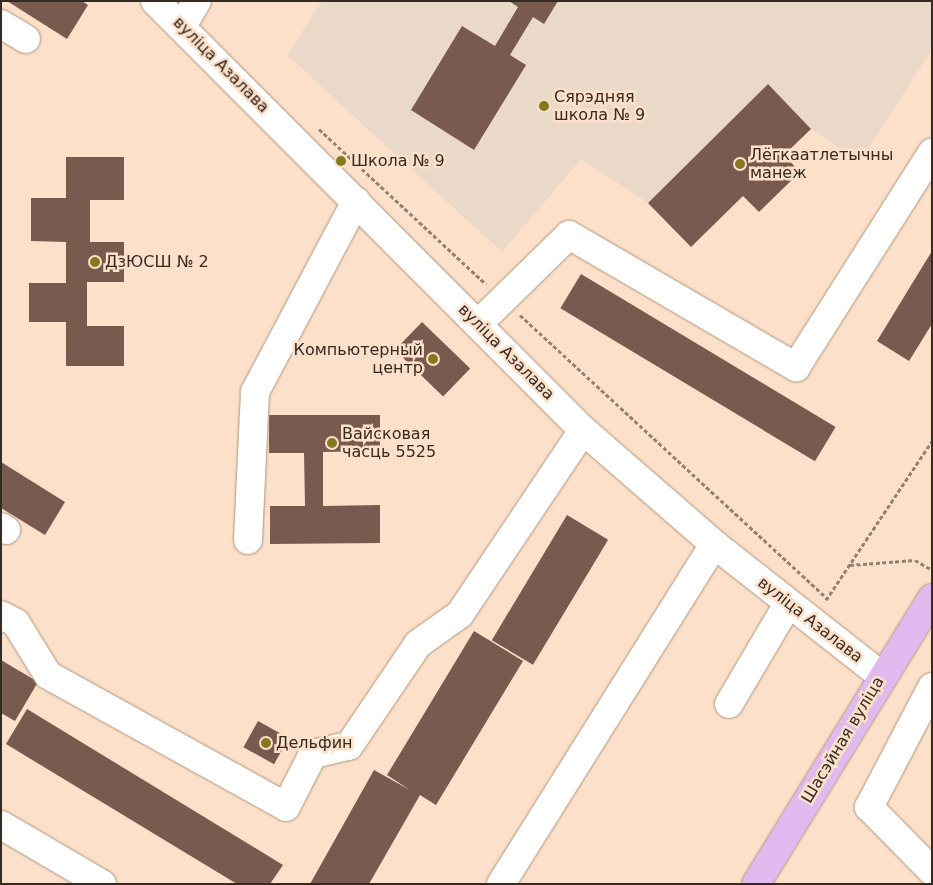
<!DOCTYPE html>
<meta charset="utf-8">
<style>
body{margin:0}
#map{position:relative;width:933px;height:885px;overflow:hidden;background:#fce0c9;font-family:"DejaVu Sans",sans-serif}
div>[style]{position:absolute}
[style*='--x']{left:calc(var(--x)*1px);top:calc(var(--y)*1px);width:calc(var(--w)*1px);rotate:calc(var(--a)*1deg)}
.education>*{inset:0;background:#ead9c8}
.building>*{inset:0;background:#785a4e;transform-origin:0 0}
.path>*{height:3px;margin-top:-1.5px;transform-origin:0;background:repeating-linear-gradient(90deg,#948172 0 4px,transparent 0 6.5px)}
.roads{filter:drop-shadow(0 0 1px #af957f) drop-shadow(0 0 1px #af957f)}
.minor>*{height:28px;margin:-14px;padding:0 14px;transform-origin:14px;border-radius:14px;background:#fff}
.major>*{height:28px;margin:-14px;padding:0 14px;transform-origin:14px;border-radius:14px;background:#e0b9ef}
.dots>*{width:14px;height:14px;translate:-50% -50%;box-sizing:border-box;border:2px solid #fce0c9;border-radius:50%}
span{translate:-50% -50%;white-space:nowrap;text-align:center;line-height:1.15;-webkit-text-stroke:5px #fce0c9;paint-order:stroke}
.street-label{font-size:16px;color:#362b23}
.poi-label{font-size:16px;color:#362b23}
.left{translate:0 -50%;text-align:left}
.right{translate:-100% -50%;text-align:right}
.frame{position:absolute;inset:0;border:2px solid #362b23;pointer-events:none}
</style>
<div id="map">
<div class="education">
<div style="clip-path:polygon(322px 1px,932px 1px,932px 49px,860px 162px,811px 129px,768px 84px,648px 203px,581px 159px,502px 252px,287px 55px)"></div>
</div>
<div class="building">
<div style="clip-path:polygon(7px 1px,82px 1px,88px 5px,67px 39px)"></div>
<div style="clip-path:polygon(509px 1px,558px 1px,544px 24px,533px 17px,510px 55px,526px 65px,474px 150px,411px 110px,462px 26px,495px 46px,518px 7px)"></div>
<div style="clip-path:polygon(768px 84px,811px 129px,784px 155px,800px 172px,759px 212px,743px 196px,691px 247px,648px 203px)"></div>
<div style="clip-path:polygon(66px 157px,124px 157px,124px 200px,90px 200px,90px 242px,124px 242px,124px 282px,87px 282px,87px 326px,124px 326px,124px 366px,66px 366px,66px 322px,29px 322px,29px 283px,66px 283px,66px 242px,31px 241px,31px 198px,66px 198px)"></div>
<div style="clip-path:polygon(932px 251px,932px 324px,909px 361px,877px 341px)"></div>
<div style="left:581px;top:274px;width:297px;height:40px;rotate:31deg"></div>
<div style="left:422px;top:322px;width:67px;height:39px;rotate:44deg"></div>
<div style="clip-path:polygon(269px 415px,380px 415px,380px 451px,323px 452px,323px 506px,380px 505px,380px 543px,270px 544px,270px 506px,305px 506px,304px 453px,269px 453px)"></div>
<div style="clip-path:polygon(1px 462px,65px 502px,45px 535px,1px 508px)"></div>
<div style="left:567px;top:515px;width:48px;height:146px;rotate:31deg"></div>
<div style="clip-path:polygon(474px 631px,523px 661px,436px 805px,420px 795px,369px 884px,310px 884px,374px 770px,410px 790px,387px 775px)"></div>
<div style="clip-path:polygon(1px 660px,38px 682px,15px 721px,1px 713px)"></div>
<div style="clip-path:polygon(27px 709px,283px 865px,270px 884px,237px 884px,6px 744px)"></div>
<div style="left:258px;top:721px;width:35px;height:30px;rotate:29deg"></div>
</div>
<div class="path">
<div style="--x:319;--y:129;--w:228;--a:42.9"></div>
<div style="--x:520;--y:315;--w:418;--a:42.7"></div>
<div style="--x:850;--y:565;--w:65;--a:-4.4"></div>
<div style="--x:915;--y:560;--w:20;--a:30"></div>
<div style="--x:826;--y:600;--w:191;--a:-56.3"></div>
</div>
<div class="roads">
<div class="minor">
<div style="--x:155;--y:1;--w:606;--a:45.07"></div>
<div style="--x:583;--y:430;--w:174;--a:41"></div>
<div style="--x:714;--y:544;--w:214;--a:38.2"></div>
<div style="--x:1;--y:24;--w:29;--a:31"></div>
<div style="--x:182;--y:26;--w:29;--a:-59"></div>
<div style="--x:478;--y:324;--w:127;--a:-44.4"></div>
<div style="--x:569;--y:235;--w:263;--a:30.2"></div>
<div style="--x:796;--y:367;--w:254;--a:-57.6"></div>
<div style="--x:1;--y:527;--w:6;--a:31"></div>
<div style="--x:248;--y:540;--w:148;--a:-87.3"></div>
<div style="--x:255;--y:392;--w:216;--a:-62.1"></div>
<div style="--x:1;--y:615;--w:17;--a:28"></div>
<div style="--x:16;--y:623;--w:61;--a:58.4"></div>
<div style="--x:48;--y:675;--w:272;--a:29"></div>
<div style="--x:286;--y:807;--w:59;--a:-63"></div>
<div style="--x:313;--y:754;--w:37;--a:-13"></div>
<div style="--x:349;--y:746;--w:123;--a:-55.9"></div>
<div style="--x:418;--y:644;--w:52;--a:-35.5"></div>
<div style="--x:460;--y:614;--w:221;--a:-56.2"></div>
<div style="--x:932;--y:687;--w:136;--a:117.7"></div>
<div style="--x:869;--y:807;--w:90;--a:45.5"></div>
<div style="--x:729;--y:704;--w:116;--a:-59.5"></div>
<div style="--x:1;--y:825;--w:117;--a:30.3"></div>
<div style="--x:501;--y:884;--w:401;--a:-57.9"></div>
</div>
<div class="major">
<div style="--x:756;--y:884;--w:336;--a:-58.4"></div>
</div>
</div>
<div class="dots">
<div style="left:544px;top:106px;background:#84791e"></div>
<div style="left:341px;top:161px;background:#84791e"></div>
<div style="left:740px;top:164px;background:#84791e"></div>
<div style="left:95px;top:262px;background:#84791e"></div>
<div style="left:433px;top:359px;background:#84791e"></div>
<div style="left:332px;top:443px;background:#84791e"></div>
<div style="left:266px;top:743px;background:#84791e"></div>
</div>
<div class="street-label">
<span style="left:221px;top:65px;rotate:45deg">вуліца Азалава</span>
<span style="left:506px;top:352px;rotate:45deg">вуліца Азалава</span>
<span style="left:810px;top:620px;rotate:38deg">вуліца Азалава</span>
<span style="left:843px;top:740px;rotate:-59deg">Шасэйная вуліца</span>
</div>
<div class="poi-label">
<span class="left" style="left:554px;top:106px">Сярэдняя<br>школа № 9</span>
<span class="left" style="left:750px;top:164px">Лёгкаатлетычны<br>манеж</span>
<span class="left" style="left:351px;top:161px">Школа № 9</span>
<span class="left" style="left:105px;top:262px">ДзЮСШ № 2</span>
<span class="right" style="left:423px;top:359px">Компьютерный<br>центр</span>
<span class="left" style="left:342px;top:443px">Вайсковая<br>часць 5525</span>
<span class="left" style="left:276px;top:743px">Дельфин</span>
</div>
<div class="frame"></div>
</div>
